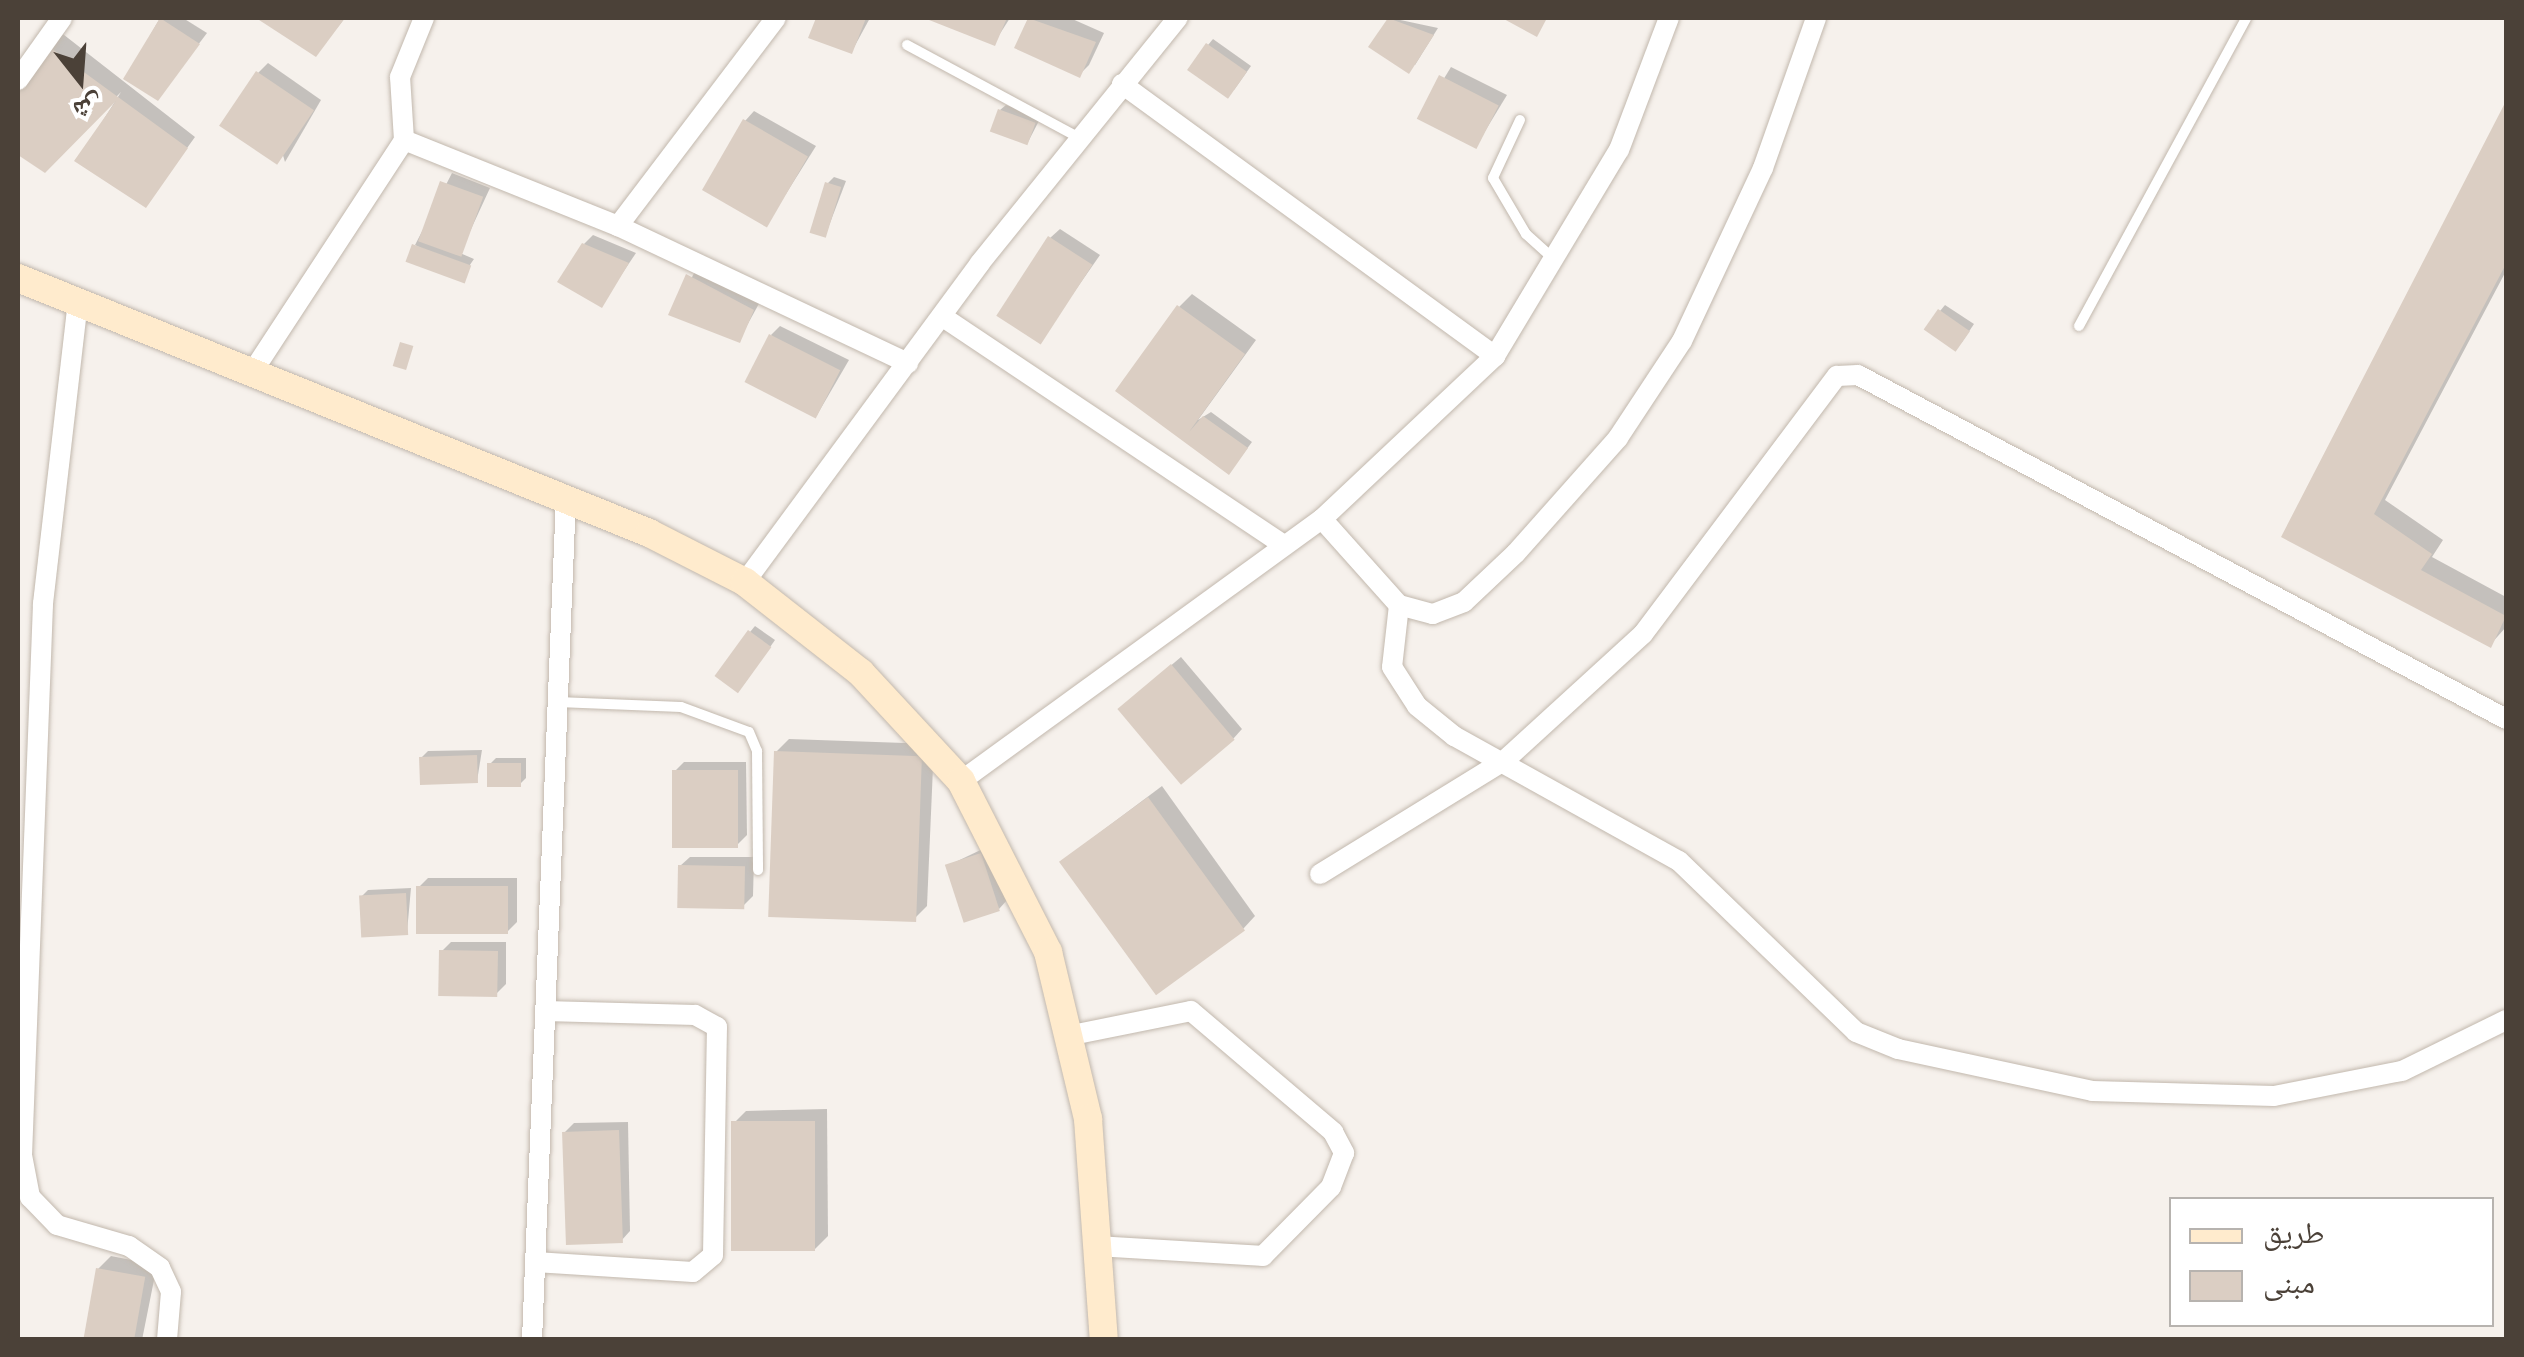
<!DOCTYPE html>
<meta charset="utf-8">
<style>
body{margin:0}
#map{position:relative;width:2524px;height:1357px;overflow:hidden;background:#f6f1ec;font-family:"Space Grotesk","Noto Naskh Arabic",sans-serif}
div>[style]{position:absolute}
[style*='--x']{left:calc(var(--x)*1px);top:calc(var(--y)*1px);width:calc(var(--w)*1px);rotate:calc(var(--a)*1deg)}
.shadow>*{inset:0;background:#0003}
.building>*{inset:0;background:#dbcec3;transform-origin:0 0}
.roads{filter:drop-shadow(0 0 2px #c2b8ad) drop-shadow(0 0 2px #c2b8ad)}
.lane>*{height:10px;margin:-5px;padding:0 5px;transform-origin:5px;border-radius:5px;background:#fff}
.street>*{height:20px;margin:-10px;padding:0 10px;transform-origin:10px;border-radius:10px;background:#fff}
.secondary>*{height:28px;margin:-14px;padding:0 14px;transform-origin:14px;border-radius:14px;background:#ffebcd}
span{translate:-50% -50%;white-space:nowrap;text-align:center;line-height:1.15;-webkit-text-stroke:8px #fff;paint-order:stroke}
.frame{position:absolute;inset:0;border:20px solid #4b4138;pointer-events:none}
.legend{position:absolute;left:2169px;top:1197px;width:325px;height:130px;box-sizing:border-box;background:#fff;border:2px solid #b7b3af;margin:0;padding:12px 18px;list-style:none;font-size:30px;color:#4b4138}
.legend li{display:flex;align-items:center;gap:20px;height:50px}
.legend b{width:50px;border:2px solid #b7b3af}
.north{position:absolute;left:30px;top:30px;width:100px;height:100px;-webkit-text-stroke:8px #fff;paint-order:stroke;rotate:163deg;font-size:28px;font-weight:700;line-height:40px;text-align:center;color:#4b4138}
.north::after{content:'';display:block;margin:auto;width:35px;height:45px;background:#4b4138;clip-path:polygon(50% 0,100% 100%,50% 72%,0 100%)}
</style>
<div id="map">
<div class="shadow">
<div style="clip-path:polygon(160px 18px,183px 18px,207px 33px,158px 98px,126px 78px)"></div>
<div style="clip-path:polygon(259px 18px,345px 18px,316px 54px)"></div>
<div style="clip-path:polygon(818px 18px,870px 18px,852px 51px,811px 36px)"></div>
<div style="clip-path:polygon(932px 18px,1010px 18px,994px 43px)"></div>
<div style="clip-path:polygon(1031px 18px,1070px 18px,1104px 33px,1089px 65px,1079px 75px,1017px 46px)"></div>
<div style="clip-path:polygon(1391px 18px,1438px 28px,1415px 65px,1372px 47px)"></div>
<div style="clip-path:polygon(59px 31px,195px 137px,146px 205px,78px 160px,121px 92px,45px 170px,18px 152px,18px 100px)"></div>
<div style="clip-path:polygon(1213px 39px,1251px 66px,1234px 90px,1208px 45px)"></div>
<div style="clip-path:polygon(268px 63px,321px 100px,285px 162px,258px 73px)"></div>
<div style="clip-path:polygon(1451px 67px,1507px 95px,1476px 146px,1420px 118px)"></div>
<div style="clip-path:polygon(1006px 105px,1041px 117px,1028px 142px,1000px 110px)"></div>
<div style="clip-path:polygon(2506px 107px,2506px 271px,2385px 500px,2443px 540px,2432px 557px,2506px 597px,2506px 627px,2490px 645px,2284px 536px)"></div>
<div style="clip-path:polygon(754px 111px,816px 146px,767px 224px,745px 121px)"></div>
<div style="clip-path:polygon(452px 173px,490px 188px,460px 253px,474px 259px,465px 272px,415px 245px)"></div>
<div style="clip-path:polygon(834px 177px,846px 181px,825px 236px,828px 183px)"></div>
<div style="clip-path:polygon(1060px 229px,1100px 255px,1040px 341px,1050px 238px)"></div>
<div style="clip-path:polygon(593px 235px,636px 253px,601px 305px,584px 244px)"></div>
<div style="clip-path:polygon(698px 266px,761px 300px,739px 340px,672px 314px)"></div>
<div style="clip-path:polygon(1192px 294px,1256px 340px,1198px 420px,1211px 412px,1252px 442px,1234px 466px,1185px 438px,1179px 307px)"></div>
<div style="clip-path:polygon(1945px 305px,1974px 324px,1962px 342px,1940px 311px)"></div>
<div style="clip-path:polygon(780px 326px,849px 360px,817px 415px,771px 335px)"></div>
<div style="clip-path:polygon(755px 626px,775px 640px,744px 684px,750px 632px)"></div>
<div style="clip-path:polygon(1181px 657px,1242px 729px,1233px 739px,1130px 700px)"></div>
<div style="clip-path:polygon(789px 739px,934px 744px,927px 906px,914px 919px,776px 752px)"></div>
<div style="clip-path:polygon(482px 750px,477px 781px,422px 757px,428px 751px)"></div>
<div style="clip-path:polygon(496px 758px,526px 758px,526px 778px,520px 784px,490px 764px)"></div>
<div style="clip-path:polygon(684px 762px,746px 762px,747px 835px,737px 845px,675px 771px)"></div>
<div style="clip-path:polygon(1162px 786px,1255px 916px,1243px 929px,1062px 861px)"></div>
<div style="clip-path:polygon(991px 845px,1008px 899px,999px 909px,947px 866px)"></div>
<div style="clip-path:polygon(690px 857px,754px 857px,753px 896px,744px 905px,680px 866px)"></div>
<div style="clip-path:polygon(428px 878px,517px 878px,517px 922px,507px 932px,419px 887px)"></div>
<div style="clip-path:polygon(411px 888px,407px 932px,362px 896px,368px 890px)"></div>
<div style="clip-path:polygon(451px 942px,506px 942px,506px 984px,496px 994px,442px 951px)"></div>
<div style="clip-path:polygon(827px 1109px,828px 1236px,815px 1249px,733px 1124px,746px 1111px)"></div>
<div style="clip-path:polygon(628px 1122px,630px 1231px,621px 1241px,564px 1133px,574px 1123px)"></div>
<div style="clip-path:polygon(111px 1256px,157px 1265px,142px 1340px,84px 1340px,98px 1269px)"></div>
</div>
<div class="building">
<div style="clip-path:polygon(160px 18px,200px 44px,158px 101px,123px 79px)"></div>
<div style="clip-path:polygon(256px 18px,345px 18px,316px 57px)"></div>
<div style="clip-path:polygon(816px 18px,866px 18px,852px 54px,808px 38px)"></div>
<div style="clip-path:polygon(924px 18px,1007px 18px,995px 46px)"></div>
<div style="clip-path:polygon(1028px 18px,1096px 42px,1080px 78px,1014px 48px)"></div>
<div style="clip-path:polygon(1388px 18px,1434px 35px,1409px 74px,1368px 47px)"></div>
<div style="clip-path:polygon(1502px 18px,1547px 18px,1537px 37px)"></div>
<div style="clip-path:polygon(44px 43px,188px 148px,146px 208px,74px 161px,116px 101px,45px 173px,18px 155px,18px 94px)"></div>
<div style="left:1206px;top:43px;width:50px;height:33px;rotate:35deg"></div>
<div style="left:256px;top:71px;width:70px;height:66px;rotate:34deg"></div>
<div style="left:1439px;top:75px;width:67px;height:49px;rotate:27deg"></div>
<div style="clip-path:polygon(2506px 101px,2506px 264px,2374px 514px,2432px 554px,2421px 570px,2506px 616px,2491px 648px,2281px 537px)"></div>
<div style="left:998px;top:109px;width:40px;height:24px;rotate:20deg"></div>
<div style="left:743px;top:119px;width:75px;height:82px;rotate:30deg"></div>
<div style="left:440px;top:181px;width:46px;height:64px;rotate:20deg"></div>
<div style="left:825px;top:182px;width:17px;height:53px;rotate:17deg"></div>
<div style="left:1048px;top:236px;width:53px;height:95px;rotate:33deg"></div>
<div style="clip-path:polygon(582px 243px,629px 263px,602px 308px,557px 282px)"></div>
<div style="left:412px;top:244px;width:63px;height:19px;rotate:20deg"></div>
<div style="clip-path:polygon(686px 274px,754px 310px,740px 343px,668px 315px)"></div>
<div style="clip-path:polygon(1177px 305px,1245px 354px,1189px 432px,1203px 416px,1248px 448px,1229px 475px,1115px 391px)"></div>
<div style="left:1938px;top:309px;width:39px;height:25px;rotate:35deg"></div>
<div style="left:769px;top:334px;width:80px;height:54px;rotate:27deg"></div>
<div style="left:400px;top:342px;width:14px;height:25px;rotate:17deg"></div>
<div style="left:748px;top:630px;width:29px;height:57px;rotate:36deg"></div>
<div style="left:1171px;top:664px;width:99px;height:70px;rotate:50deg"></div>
<div style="left:774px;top:751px;width:148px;height:166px;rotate:2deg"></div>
<div style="left:477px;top:755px;width:28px;height:58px;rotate:88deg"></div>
<div style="left:487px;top:763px;width:34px;height:24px"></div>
<div style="left:672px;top:770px;width:66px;height:78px"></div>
<div style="left:1148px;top:797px;width:165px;height:110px;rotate:54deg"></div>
<div style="left:981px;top:853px;width:61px;height:38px;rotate:72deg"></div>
<div style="left:678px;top:865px;width:67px;height:43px;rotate:1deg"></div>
<div style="left:416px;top:886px;width:92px;height:48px"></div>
<div style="left:406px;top:893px;width:42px;height:47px;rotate:87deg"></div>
<div style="left:439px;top:950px;width:59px;height:46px;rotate:1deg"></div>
<div style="left:815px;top:1121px;width:130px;height:84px;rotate:90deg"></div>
<div style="left:619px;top:1130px;width:113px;height:57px;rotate:88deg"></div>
<div style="left:96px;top:1268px;width:50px;height:73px;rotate:10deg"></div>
</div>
<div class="roads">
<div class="lane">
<div style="--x:907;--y:45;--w:196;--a:28.3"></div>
<div style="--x:1520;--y:120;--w:64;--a:115"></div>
<div style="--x:1493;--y:178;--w:65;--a:59.5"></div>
<div style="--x:1526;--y:234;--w:38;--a:42"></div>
<div style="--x:2079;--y:326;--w:350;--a:-61.5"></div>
<div style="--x:558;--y:702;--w:123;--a:2.3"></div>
<div style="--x:681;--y:707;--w:72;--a:20.2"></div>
<div style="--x:749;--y:732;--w:21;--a:67"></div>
<div style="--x:757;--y:751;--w:119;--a:89.5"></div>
</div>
<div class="street">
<div style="--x:18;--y:80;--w:76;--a:-54.6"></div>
<div style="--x:1122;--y:84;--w:462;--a:36.1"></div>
<div style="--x:404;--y:140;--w:231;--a:21.9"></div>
<div style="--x:618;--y:226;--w:261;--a:-52.8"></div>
<div style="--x:618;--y:226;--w:321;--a:25.3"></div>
<div style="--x:78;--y:301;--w:305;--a:96.6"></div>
<div style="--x:43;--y:604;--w:551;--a:92.18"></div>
<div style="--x:22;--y:1155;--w:43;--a:79.2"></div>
<div style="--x:30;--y:1197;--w:39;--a:46"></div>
<div style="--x:57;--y:1225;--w:75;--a:16.3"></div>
<div style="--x:129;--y:1246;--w:38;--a:35"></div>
<div style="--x:160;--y:1268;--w:26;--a:65"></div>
<div style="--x:171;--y:1292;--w:48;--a:94.8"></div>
<div style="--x:943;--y:317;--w:410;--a:33.8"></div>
<div style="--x:255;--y:368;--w:272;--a:-56.8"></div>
<div style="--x:404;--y:140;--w:63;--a:-93.6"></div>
<div style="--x:400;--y:77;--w:64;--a:-67.9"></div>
<div style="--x:1322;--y:519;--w:115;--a:48.2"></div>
<div style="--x:1399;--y:605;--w:35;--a:15"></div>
<div style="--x:1433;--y:614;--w:33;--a:-21"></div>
<div style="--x:1464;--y:602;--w:71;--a:-43.3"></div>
<div style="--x:1516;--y:553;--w:154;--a:-48.4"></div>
<div style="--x:1618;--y:438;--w:116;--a:-56.6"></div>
<div style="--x:1682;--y:341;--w:191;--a:-64.9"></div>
<div style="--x:1763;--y:168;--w:159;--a:-70.5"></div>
<div style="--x:745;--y:582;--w:396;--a:-53.6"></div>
<div style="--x:980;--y:263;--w:315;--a:-51.1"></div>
<div style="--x:1399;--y:605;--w:62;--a:96.4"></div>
<div style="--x:1392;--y:667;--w:46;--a:57.3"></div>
<div style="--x:1417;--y:706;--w:48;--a:39"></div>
<div style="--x:1454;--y:736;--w:257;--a:29.1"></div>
<div style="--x:1679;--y:861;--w:246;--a:44"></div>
<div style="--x:1856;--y:1032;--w:45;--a:22"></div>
<div style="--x:1898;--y:1049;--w:198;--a:12.2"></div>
<div style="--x:2092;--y:1091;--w:182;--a:1.6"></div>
<div style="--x:2274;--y:1096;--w:130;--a:-11.1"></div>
<div style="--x:2402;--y:1071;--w:116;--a:-26.1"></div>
<div style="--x:961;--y:781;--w:446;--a:-36"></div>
<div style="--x:1322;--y:519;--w:238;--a:-43.3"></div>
<div style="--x:1495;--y:356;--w:240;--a:-59"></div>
<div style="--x:1619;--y:150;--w:141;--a:-69.3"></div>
<div style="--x:1320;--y:874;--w:216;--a:-31.6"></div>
<div style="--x:1504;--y:761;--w:188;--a:-42.4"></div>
<div style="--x:1643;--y:634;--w:323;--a:-53.1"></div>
<div style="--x:1837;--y:376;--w:21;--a:-3"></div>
<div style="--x:1858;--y:375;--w:734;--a:27.96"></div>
<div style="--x:1072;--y:1035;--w:121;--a:-11.4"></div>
<div style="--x:1191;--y:1011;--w:187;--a:40.4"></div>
<div style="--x:1333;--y:1132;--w:24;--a:62"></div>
<div style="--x:1344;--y:1153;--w:36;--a:111"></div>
<div style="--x:1331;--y:1187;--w:97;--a:134.6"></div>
<div style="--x:1263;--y:1256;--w:166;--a:-176.6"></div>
<div style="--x:535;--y:1262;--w:158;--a:3.6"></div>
<div style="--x:693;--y:1272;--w:26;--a:-40"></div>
<div style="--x:713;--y:1255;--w:228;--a:-89"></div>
<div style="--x:717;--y:1027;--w:25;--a:-151"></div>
<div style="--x:695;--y:1015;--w:150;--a:-178.5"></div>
<div style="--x:532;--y:1340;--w:843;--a:-87.69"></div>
</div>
<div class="secondary">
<div style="--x:18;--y:278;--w:681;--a:22"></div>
<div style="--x:649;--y:533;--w:108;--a:27"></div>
<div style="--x:745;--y:582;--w:147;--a:38.1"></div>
<div style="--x:861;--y:673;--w:147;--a:47.2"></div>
<div style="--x:961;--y:781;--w:192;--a:63"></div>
<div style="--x:1048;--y:952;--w:172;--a:76.5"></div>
<div style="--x:1088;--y:1119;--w:222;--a:85.9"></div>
</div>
</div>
<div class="frame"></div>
<ul class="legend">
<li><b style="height:12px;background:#ffebcd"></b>طريق</li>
<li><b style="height:28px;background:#dbcec3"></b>مبنى</li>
</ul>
<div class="north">ش</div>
</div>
